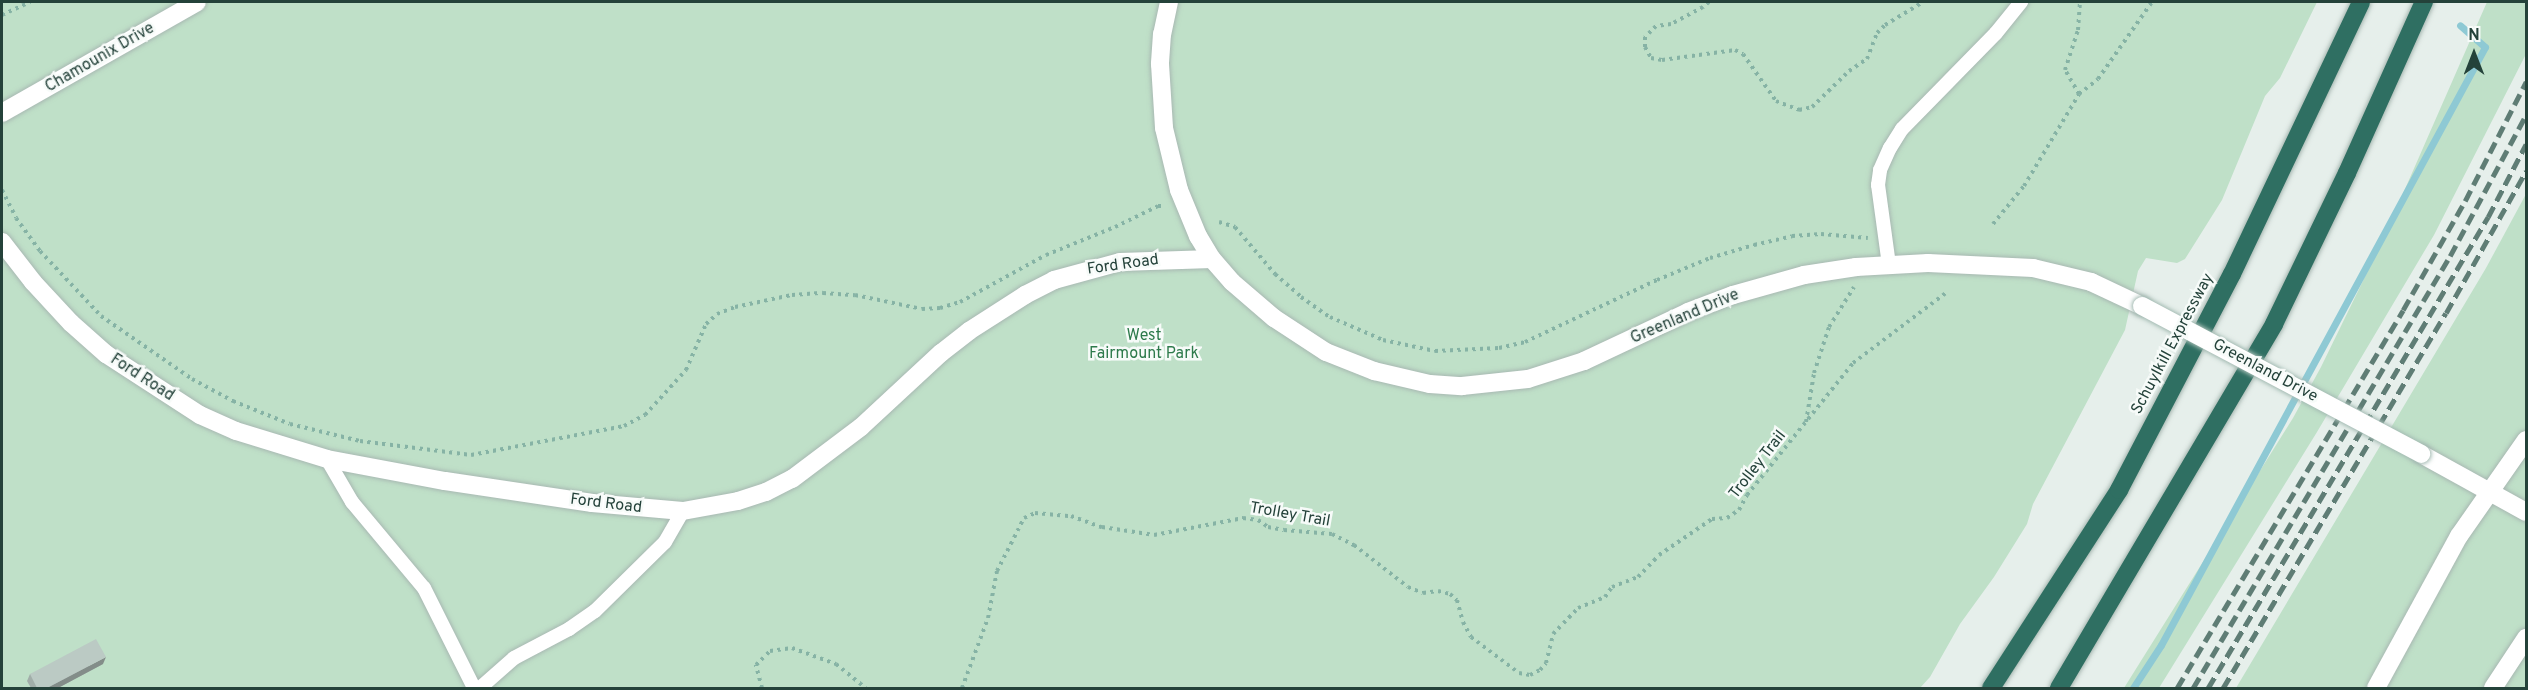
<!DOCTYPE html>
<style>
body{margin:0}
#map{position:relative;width:2528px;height:690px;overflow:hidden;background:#e6efeb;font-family:Overpass,sans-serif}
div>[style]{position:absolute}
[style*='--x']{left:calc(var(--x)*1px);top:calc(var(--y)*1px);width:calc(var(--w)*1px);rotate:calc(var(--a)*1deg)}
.green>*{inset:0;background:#bfe0c8}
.stream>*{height:7px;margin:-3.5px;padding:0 3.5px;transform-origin:3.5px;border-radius:3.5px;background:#8ec9d4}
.path>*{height:4px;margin-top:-2px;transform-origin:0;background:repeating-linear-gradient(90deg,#86b3a5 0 3px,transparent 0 7.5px)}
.roads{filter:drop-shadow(0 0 2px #a8b8b2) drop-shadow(0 0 2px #a8b8b2)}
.lane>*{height:14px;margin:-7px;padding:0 7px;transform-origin:7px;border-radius:7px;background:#fff}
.secondary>*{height:18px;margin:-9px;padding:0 9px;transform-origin:9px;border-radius:9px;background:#fff}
.highway>*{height:18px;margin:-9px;padding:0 9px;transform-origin:9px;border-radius:9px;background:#2f6f62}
.rail>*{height:4.5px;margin-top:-2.25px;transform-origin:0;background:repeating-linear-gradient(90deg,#5f7d75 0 12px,transparent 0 18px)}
.bridges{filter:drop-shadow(0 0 2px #a4bbb3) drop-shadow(0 0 2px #a4bbb3)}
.secondary-bridge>*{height:18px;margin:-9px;padding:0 9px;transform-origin:9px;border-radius:9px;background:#fff}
.wall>*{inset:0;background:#a1aea9}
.shaded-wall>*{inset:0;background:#838d89}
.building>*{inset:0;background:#bbcac4}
span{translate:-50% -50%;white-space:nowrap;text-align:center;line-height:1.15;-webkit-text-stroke:5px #f7fbf9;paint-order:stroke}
.street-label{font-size:16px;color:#24423a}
.park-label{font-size:16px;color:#2d7a4b}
.frame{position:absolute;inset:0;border:3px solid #24423a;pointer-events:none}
.north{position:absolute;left:2444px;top:24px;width:60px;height:60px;-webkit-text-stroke:4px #f7fbf9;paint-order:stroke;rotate:0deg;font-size:16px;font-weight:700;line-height:24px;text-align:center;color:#24423a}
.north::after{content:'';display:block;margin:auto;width:21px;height:27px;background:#24423a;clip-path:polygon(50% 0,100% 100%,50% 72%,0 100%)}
</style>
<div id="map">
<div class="green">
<div style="clip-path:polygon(2px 2px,2317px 2px,2280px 78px,2265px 96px,2222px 200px,2185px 259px,2177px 263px,2146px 258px,2138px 271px,2125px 330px,2033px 504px,2027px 524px,1994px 577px,1960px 624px,1930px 677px,1920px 688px,2px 688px)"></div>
<div style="clip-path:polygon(2487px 2px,2526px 2px,2526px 54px,2434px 235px,2317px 432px,2159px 688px,2124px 688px,2293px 418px,2321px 367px,2380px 246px)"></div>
<div style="clip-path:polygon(2526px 194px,2526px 688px,2236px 688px,2486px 268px)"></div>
</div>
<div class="stream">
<div style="--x:2133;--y:688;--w:51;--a:-56.9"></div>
<div style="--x:2161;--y:645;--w:680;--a:-61.55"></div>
<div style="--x:2485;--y:47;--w:33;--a:-139"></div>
</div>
<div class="path">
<div style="--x:1709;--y:2;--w:8;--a:140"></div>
<div style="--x:1703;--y:7;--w:36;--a:152"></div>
<div style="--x:1671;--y:24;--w:15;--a:172"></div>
<div style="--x:1656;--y:26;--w:16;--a:135"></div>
<div style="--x:1645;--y:37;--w:10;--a:90"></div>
<div style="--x:1645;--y:47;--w:13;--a:61"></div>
<div style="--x:1651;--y:58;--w:11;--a:10"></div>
<div style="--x:1662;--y:60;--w:74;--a:-7.8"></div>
<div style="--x:1735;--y:50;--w:9;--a:27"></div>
<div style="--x:1743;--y:54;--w:57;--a:54.9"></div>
<div style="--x:1776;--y:101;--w:25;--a:21"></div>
<div style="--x:1799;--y:110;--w:13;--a:-13"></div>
<div style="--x:1812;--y:107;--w:52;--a:-44.2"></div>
<div style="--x:1849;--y:71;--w:22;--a:-34"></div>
<div style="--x:1867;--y:59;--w:28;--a:-69"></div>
<div style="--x:1877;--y:33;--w:11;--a:-45"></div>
<div style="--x:1885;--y:25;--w:44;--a:-31.2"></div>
<div style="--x:2;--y:15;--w:31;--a:-25"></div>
<div style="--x:2079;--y:94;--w:28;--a:-120"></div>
<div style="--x:2065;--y:70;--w:42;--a:-72"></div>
<div style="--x:2078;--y:30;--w:28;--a:-86"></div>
<div style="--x:2;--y:190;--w:31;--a:63"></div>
<div style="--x:16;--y:218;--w:41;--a:54"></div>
<div style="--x:40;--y:251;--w:89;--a:46.8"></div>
<div style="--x:101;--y:316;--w:111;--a:34.7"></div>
<div style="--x:192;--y:379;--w:47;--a:28.2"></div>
<div style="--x:233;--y:401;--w:61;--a:22"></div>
<div style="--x:290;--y:424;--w:72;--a:13.7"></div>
<div style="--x:360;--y:441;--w:112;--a:7.2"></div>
<div style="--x:471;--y:455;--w:156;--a:-10.7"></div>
<div style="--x:624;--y:426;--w:24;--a:-28"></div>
<div style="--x:645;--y:415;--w:61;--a:-47.7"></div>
<div style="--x:686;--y:370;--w:50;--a:-66.5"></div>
<div style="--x:706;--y:324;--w:15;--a:-42"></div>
<div style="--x:717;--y:314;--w:19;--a:-21"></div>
<div style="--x:735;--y:307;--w:58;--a:-11.9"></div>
<div style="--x:792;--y:295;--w:31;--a:-4"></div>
<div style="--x:823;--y:293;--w:32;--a:4"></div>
<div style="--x:855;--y:295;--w:68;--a:11.8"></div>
<div style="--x:922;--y:309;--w:18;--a:-3"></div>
<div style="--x:940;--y:308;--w:21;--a:-17"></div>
<div style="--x:960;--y:302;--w:98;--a:-28.7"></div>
<div style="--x:1046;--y:255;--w:74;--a:-22.1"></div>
<div style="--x:1115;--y:227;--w:48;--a:-26"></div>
<div style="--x:1158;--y:206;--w:7;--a:0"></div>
<div style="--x:1219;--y:222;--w:17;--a:17"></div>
<div style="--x:1235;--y:227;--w:62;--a:49.6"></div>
<div style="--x:1275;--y:274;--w:35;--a:41"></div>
<div style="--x:1301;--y:297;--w:35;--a:35"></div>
<div style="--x:1330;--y:317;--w:58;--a:23.5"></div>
<div style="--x:1383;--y:340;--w:53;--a:11.9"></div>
<div style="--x:1435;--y:351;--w:64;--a:-2.7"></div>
<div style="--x:1499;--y:348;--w:27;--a:-13"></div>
<div style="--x:1525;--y:342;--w:146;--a:-25.2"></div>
<div style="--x:1657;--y:280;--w:57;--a:-22.5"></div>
<div style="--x:1710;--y:258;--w:46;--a:-16.5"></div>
<div style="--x:1754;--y:245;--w:39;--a:-13"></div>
<div style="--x:1792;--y:236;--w:29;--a:-4"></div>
<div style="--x:1821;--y:234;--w:47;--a:4.9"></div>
<div style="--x:1993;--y:224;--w:49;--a:-50.8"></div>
<div style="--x:2024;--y:186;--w:107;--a:-59.1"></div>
<div style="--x:2079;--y:94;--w:24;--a:-38"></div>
<div style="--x:2098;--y:79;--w:94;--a:-55"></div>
<div style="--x:1806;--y:422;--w:50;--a:-80.7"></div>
<div style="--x:1814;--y:373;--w:48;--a:-71.9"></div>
<div style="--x:1829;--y:327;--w:47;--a:-58"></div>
<div style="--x:762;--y:688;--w:24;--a:-105"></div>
<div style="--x:756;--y:665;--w:20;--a:-45"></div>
<div style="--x:770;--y:651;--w:22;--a:-8"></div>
<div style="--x:792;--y:648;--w:47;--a:20"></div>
<div style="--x:836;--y:664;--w:38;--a:39"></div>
<div style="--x:962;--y:688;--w:75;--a:-69.6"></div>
<div style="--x:988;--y:618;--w:48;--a:-79.2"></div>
<div style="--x:997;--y:571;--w:59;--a:-63"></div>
<div style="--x:1024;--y:518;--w:12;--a:-24"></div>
<div style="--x:1035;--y:513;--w:36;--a:5"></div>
<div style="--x:1071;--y:516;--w:33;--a:20"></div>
<div style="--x:1102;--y:527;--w:53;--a:8.7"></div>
<div style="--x:1154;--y:535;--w:91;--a:-10.8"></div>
<div style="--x:1243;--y:518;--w:15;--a:8"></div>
<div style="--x:1258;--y:520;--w:12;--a:35"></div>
<div style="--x:1268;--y:527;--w:16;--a:11"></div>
<div style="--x:1284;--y:530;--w:48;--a:4.8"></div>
<div style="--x:1332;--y:534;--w:25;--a:27"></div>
<div style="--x:1354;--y:545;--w:68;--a:37.9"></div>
<div style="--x:1408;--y:587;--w:16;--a:22"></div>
<div style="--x:1423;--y:593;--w:15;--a:-8"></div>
<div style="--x:1438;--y:591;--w:12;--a:14"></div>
<div style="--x:1450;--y:594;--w:9;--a:41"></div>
<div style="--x:1457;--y:600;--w:23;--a:75"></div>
<div style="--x:1463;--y:622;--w:17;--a:62"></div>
<div style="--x:1471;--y:637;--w:60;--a:36.9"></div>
<div style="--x:1519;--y:673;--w:11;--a:10"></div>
<div style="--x:1530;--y:675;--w:11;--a:-27"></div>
<div style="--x:1540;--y:670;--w:9;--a:-49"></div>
<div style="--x:1546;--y:663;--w:30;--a:-76"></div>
<div style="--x:1553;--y:634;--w:36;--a:-46"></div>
<div style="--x:1578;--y:608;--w:29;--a:-22"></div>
<div style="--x:1605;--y:597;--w:12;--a:-55"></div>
<div style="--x:1612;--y:587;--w:28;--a:-21"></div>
<div style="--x:1638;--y:577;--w:30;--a:-46"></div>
<div style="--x:1659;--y:555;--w:64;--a:-34.2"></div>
<div style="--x:1712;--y:519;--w:15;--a:-4"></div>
<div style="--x:1727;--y:518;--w:14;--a:-34"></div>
<div style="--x:1739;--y:510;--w:17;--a:-62"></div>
<div style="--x:1747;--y:495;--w:169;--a:-51.2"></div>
<div style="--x:1853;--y:363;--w:116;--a:-37"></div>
</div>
<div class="roads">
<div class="lane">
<div style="--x:1889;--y:265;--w:81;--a:-97.8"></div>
<div style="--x:1878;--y:185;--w:15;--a:-82"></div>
<div style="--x:1880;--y:170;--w:24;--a:-66"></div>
<div style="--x:1890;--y:148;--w:22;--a:-58"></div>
<div style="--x:1902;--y:129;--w:134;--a:-45.6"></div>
<div style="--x:1996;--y:33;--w:40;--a:-51"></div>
<div style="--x:327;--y:459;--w:50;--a:59.8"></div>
<div style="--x:352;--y:502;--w:112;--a:50.1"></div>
<div style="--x:424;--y:588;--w:112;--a:63.4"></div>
<div style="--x:480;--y:688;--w:45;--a:-41.4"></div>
<div style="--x:514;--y:658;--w:62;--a:-27.8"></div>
<div style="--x:569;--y:629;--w:32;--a:-35"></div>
<div style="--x:595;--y:611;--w:98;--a:-44.6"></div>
<div style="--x:665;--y:542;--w:36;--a:-60"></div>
</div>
<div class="secondary">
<div style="--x:1169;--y:2;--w:33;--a:102"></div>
<div style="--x:1162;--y:34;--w:30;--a:94"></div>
<div style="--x:1160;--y:64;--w:64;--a:86.4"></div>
<div style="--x:1164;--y:128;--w:64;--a:76.4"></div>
<div style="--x:1179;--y:190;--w:50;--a:67.6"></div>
<div style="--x:1198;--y:236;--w:27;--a:59"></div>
<div style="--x:1212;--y:259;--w:30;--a:49"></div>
<div style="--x:1232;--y:282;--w:55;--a:40.6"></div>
<div style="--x:1274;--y:318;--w:62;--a:33.2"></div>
<div style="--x:1326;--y:352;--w:52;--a:21.6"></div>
<div style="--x:1374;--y:371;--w:57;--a:13.1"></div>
<div style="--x:1430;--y:384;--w:32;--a:4"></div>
<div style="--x:1462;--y:386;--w:66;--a:-6.1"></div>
<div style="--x:1528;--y:379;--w:59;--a:-17.8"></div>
<div style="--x:1584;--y:361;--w:115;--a:-25.2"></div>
<div style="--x:1688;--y:312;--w:48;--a:-20.7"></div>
<div style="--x:1733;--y:295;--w:74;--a:-15.7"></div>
<div style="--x:1804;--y:275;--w:53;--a:-8.7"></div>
<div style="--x:1856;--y:267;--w:72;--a:-3.2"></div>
<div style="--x:1928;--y:263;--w:105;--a:2.7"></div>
<div style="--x:2033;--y:268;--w:60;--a:13.6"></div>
<div style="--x:2091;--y:282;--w:56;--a:25.2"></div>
<div style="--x:2;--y:113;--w:224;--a:-29.6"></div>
<div style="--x:2;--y:242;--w:51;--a:52.2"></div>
<div style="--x:33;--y:282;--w:56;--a:47.2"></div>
<div style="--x:71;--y:323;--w:47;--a:41.5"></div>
<div style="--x:106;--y:354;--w:112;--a:33"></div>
<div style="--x:200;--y:415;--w:39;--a:24"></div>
<div style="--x:236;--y:431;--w:95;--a:17.1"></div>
<div style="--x:327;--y:459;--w:120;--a:10.6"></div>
<div style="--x:445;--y:481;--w:149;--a:8.5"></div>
<div style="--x:592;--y:503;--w:91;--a:5"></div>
<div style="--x:683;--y:511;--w:56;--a:-10.3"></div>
<div style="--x:738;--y:501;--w:29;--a:-18"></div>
<div style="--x:766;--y:492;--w:29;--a:-27"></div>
<div style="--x:792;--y:479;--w:86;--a:-37"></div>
<div style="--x:861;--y:427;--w:109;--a:-42.8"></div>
<div style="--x:941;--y:353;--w:36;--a:-38"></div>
<div style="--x:969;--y:331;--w:67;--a:-32.7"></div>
<div style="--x:1025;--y:295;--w:33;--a:-27"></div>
<div style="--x:1054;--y:280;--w:68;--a:-15.3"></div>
<div style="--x:1120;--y:262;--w:92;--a:-1.9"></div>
<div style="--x:2421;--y:454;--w:120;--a:28.9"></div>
<div style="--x:2376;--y:688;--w:173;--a:-61.4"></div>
<div style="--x:2459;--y:536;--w:117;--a:-55.1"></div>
<div style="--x:2493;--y:688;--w:60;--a:-56.6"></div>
</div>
<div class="highway">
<div style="--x:1991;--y:688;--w:236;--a:-57.1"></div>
<div style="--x:2119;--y:490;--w:244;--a:-62.4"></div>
<div style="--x:2232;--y:274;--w:301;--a:-64.6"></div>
<div style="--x:2059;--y:688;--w:423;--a:-59.4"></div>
<div style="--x:2274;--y:324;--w:168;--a:-64.2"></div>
<div style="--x:2347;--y:173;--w:188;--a:-65.8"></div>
</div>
</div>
<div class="rail">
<div style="--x:2177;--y:688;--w:440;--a:-59.1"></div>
<div style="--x:2403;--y:310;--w:125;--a:-60.4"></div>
<div style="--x:2465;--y:201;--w:134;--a:-62.9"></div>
<div style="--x:2193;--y:688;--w:503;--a:-59.25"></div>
<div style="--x:2450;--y:256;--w:160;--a:-61.7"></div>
<div style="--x:2208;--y:688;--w:548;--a:-59.27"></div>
<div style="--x:2488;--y:217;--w:82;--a:-62.5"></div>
<div style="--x:2223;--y:688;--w:436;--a:-59.3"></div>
<div style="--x:2446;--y:313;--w:163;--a:-60.6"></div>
</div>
<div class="bridges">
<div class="secondary-bridge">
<div style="--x:2142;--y:306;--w:316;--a:27.9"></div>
</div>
</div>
<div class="wall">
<div style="clip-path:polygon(103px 664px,58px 688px,31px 688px,27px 681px,30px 674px)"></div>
</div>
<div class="shaded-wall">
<div style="clip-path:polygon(106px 657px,103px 664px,58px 688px,47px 688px)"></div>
</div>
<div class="building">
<div style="clip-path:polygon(96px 639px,106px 657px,47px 688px,37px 688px,30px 674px)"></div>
</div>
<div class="street-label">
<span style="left:100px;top:58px;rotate:-30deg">Chamounix Drive</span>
<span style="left:1123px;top:265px;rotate:-8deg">Ford Road</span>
<span style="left:1685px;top:317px;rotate:-23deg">Greenland Drive</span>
<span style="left:2173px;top:344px;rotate:-62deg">Schuylkill Expressway</span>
<span style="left:2265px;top:371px;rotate:28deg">Greenland Drive</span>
<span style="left:142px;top:378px;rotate:33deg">Ford Road</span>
<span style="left:1758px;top:465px;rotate:-52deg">Trolley Trail</span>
<span style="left:606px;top:504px;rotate:7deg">Ford Road</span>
<span style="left:1290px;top:515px;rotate:10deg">Trolley Trail</span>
</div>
<div class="park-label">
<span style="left:1144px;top:345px">West<br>Fairmount Park</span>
</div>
<div class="frame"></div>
<div class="north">N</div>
</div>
